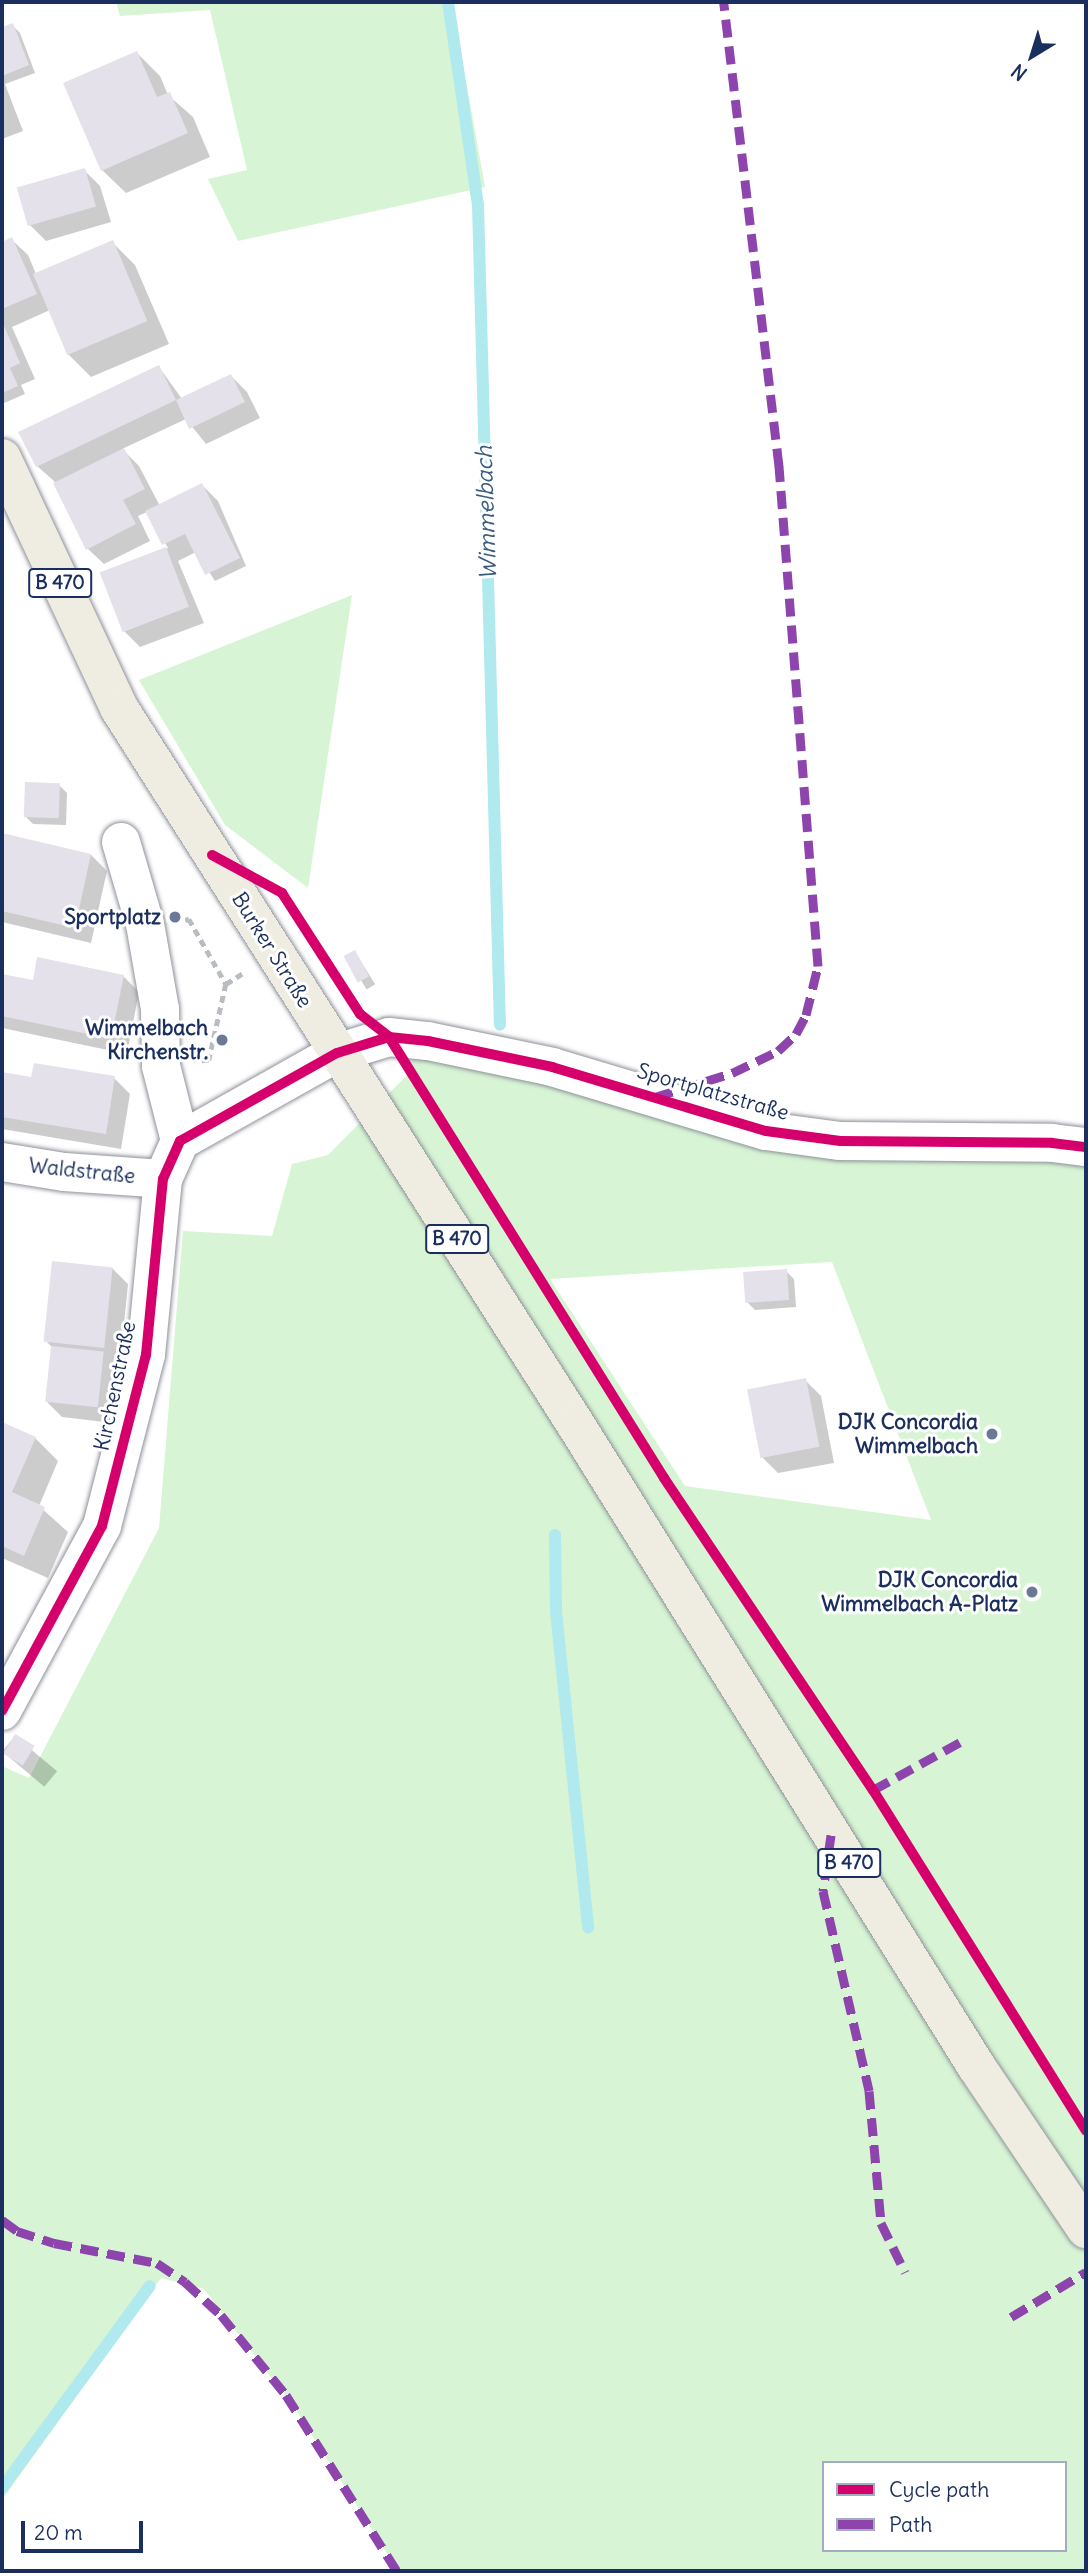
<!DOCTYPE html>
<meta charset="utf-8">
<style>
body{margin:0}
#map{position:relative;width:1088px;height:2573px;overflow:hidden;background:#fff;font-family:Delius,sans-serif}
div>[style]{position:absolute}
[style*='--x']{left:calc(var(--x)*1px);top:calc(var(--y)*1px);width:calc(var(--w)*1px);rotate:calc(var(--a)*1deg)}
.green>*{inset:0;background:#d7f5d4}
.shadow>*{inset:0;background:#0003;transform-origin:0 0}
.stream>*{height:12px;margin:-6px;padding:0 6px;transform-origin:6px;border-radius:6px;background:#b0e9ee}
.building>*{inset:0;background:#e4e1eb;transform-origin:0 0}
.path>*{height:4.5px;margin-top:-2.25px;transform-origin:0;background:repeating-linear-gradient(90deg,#b9bcc1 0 7px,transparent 0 12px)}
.roads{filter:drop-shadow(0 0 2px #8e929a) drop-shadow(0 0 2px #8e929a)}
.minor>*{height:38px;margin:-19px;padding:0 19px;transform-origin:19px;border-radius:19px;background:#fff}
.primary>*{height:38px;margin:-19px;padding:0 19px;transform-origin:19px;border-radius:19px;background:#efede1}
.quiet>*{height:9px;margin-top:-4.5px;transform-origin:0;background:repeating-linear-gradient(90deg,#8e44ad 0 18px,transparent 0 27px)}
.cycleway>*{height:10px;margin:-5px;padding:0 5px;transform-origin:5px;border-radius:5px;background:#d6006c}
.dots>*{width:19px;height:19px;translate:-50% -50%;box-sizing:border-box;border:4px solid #fff;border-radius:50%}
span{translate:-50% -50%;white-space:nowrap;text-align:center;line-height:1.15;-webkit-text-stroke:6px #fff;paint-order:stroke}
.shield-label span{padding:2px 5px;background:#fff;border:2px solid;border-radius:5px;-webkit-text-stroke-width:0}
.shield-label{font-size:19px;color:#1b2f5e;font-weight:700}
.poi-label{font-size:21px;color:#1b2f5e;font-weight:700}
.right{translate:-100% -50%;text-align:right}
.street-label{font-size:21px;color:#1b2f5e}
.water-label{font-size:23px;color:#385b80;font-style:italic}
.frame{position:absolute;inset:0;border:4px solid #1b2f5e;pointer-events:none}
.legend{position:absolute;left:822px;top:2461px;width:245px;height:91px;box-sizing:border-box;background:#fff;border:2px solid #a4acbf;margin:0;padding:9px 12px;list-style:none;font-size:21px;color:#1b2f5e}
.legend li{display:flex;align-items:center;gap:14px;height:35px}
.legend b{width:35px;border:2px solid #a4acbf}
.north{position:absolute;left:997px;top:21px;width:70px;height:70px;-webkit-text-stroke:5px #fff;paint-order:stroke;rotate:218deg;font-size:19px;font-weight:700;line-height:28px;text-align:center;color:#1b2f5e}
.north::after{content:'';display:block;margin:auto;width:24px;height:32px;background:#1b2f5e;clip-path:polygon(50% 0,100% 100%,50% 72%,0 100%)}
.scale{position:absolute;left:21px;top:2521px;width:122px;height:32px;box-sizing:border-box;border:4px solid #1b2f5e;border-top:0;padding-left:9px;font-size:21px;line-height:24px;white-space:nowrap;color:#1b2f5e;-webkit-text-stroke:5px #fff;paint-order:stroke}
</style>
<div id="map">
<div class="green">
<div style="clip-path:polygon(116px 2px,452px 2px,485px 187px,238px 241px,208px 179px,247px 170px,210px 10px,120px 16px)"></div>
<div style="clip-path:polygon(352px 595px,308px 888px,225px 825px,139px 680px)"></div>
<div style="clip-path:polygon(evenodd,381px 1016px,556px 1049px,782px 1120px,1086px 1129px,1086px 2571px,398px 2571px,298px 2413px,204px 2289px,161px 2278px,2px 2500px,2px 1766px,29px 1778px,159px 1528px,183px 1231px,272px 1236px,292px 1164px,328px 1155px,412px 1070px,381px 1016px,832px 1262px,931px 1520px,685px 1486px,550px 1279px,832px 1262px,381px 1016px,824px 2463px,1065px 2463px,1065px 2550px,824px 2550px,824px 2463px)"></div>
</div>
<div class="shadow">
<div style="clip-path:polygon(12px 25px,20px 33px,35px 73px,5px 84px,23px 131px,2px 139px,2px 29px)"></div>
<div style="clip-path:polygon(137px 53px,160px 76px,168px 95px,193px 117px,210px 157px,126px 193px,102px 170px)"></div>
<div style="clip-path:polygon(84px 170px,100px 186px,111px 222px,46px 241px,30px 225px)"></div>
<div style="clip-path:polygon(12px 240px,28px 255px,36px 274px,112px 242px,135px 265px,169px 344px,91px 377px,68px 354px,50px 310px,12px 327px,35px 379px,21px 385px,25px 394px,2px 404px,2px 244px)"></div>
<div style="clip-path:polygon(159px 367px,182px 399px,231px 376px,247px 392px,260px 418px,206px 444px,186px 419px,122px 449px,139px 466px,160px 506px,202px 485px,218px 501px,246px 566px,215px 581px,196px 552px,178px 561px,204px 623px,140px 647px,124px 631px,102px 574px,168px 548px,147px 512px,138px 516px,150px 541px,104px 564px,88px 549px,54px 481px,37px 466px)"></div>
<div style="clip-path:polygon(59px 785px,67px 793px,66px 825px,33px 824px,25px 816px)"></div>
<div style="clip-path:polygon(2px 835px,91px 855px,107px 871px,91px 943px,2px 922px)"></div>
<div style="left:355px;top:952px;width:38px;height:10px;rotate:58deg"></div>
<div style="clip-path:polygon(2px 976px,34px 982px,123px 976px,139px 992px,127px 1054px,2px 1028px)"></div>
<div style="clip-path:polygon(2px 1074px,33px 1079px,114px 1078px,130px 1094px,121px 1149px,2px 1129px)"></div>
<div style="clip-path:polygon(112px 1268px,128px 1284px,120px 1363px,112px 1362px,119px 1369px,113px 1423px,62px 1417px,46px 1401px,52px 1347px,46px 1341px)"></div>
<div style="clip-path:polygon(786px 1271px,794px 1279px,796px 1307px,755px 1310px,747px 1302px)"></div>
<div style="clip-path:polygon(805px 1380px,821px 1396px,834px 1463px,778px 1473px,762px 1457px)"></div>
<div style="clip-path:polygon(2px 1424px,35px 1438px,58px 1461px,39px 1506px,68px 1532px,48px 1578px,2px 1558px)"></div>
<div style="left:15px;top:1736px;width:55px;height:20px;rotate:40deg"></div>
</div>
<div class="stream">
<div style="--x:448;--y:2;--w:204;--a:81.6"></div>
<div style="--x:478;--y:204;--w:821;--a:88.47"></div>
<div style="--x:555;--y:1535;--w:76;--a:89.2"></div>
<div style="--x:556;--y:1611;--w:318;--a:84.2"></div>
<div style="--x:2;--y:2488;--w:250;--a:-53.8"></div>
</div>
<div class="building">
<div style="clip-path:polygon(13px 23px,29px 65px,2px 76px,2px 27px)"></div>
<div style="clip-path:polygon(137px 51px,157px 97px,170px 92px,188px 133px,101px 171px,63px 83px)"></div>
<div style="left:85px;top:168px;width:40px;height:71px;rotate:74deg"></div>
<div style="clip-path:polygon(12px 237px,37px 294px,2px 309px,2px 242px)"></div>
<div style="left:113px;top:240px;width:88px;height:87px;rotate:67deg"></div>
<div style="clip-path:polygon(2px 321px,20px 363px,10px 368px,18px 386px,2px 393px)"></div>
<div style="clip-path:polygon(159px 365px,176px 400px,231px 374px,245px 402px,189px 429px,176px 400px,36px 467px,18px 432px)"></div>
<div style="clip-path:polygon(124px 448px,145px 489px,123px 500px,136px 524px,86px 550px,53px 483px)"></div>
<div style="clip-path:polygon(202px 483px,240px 558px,205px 575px,185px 534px,162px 545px,145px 511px)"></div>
<div style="left:166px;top:547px;width:64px;height:71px;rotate:69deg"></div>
<div style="left:25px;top:782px;width:35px;height:35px;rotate:2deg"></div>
<div style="clip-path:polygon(2px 833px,91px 854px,75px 928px,2px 911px)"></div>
<div style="left:355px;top:950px;width:30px;height:13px;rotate:62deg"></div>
<div style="clip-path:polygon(37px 957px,124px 975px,111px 1039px,2px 1016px,2px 974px,33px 980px)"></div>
<div style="clip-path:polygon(34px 1063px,115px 1076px,106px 1134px,2px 1117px,2px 1072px,31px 1077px)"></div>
<div style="left:52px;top:1261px;width:61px;height:81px;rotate:6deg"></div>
<div style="left:787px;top:1269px;width:31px;height:44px;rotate:86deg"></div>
<div style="left:51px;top:1346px;width:53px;height:56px;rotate:6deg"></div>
<div style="left:806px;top:1378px;width:70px;height:60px;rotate:79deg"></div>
<div style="clip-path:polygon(2px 1422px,36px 1437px,12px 1492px,45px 1507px,24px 1556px,2px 1546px)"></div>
<div style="left:15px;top:1734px;width:23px;height:23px;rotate:31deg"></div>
</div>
<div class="path">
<div style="--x:185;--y:920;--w:4;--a:-14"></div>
<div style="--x:189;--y:919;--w:75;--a:60.4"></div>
<div style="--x:226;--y:984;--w:78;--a:102.6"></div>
<div style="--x:209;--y:1060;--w:10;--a:174"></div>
<div style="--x:226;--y:984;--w:20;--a:-33"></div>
</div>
<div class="roads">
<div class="minor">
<div style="--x:121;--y:842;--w:85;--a:73.7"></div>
<div style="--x:145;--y:924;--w:86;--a:80"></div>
<div style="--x:160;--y:1009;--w:57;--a:89"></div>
<div style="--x:161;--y:1066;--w:77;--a:75.8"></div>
<div style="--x:2;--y:1162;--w:63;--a:9.2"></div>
<div style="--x:64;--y:1172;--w:99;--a:4"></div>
<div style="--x:2;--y:1711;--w:210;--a:-61.6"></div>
<div style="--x:102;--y:1526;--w:177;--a:-75.6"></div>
<div style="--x:146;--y:1355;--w:177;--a:-84.5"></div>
<div style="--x:163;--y:1179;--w:42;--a:-65.9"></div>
<div style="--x:180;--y:1141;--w:180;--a:-29.3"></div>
<div style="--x:337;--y:1053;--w:54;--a:-17.1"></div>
<div style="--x:389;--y:1037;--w:39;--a:6"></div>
<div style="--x:428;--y:1041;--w:127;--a:11.8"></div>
<div style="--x:552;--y:1067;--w:223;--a:16.7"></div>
<div style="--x:766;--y:1131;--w:75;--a:7.7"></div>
<div style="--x:840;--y:1141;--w:212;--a:0.5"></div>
<div style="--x:1052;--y:1143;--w:34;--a:7"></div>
</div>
<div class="primary">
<div style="--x:2;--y:458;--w:276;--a:64.9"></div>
<div style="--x:119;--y:708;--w:850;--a:57.49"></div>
<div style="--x:576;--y:1425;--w:756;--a:58.03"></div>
<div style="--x:976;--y:2066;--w:197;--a:56"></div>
</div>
</div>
<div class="quiet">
<div style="--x:655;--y:1097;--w:81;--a:-17.3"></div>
<div style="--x:732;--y:1073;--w:51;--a:-25.6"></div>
<div style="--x:778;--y:1051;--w:25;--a:-43"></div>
<div style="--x:796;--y:1034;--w:21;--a:-62"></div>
<div style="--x:806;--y:1015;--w:50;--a:-76.2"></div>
<div style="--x:818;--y:966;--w:502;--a:-94.46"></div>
<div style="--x:779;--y:466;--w:467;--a:-96.8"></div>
<div style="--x:873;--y:1790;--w:104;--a:-28.8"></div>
<div style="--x:831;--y:1835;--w:57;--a:98.1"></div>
<div style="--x:823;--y:1891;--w:205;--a:77"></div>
<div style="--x:869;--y:2091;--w:133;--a:84.8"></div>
<div style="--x:881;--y:2223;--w:55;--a:63.9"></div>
<div style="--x:2;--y:2220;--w:19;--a:36"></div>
<div style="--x:17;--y:2231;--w:39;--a:18"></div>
<div style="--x:54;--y:2243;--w:105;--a:11"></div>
<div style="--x:157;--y:2263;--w:34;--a:34"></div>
<div style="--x:185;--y:2282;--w:49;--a:42.5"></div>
<div style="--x:221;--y:2315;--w:103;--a:50.9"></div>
<div style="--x:286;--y:2395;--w:208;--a:57.8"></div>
<div style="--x:1011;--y:2317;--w:87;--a:-31"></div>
</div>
<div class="cycleway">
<div style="--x:212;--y:855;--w:80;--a:28.5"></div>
<div style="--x:282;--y:893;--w:144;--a:57.2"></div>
<div style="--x:360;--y:1014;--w:37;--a:38"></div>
<div style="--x:389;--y:1037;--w:520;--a:58.05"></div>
<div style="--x:664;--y:1478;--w:376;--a:56.2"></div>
<div style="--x:873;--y:1790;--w:402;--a:58"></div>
<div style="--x:2;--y:1711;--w:210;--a:-61.6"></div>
<div style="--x:102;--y:1526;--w:177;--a:-75.6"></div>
<div style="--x:146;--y:1355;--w:177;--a:-84.5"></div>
<div style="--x:163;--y:1179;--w:42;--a:-65.9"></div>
<div style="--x:180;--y:1141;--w:180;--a:-29.3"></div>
<div style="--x:337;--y:1053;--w:54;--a:-17.1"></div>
<div style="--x:389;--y:1037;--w:39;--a:6"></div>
<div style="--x:428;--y:1041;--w:127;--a:11.8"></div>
<div style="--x:552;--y:1067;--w:223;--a:16.7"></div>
<div style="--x:766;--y:1131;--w:75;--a:7.7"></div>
<div style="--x:840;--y:1141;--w:212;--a:0.5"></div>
<div style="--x:1052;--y:1143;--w:34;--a:7"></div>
</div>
<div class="dots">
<div style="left:175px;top:917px;background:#6b7896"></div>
<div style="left:222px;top:1040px;background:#6b7896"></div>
<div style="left:992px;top:1434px;background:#6b7896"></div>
<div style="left:1032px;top:1592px;background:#6b7896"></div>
</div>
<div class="shield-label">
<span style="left:60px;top:583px">B 470</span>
<span style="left:457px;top:1239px">B 470</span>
<span style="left:849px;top:1863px">B 470</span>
</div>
<div class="poi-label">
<span class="right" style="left:161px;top:917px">Sportplatz</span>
<span class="right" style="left:208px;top:1040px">Wimmelbach<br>Kirchenstr.</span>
<span class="right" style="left:978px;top:1434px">DJK Concordia<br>Wimmelbach</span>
<span class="right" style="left:1018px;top:1592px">DJK Concordia<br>Wimmelbach A-Platz</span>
</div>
<div class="street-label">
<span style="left:272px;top:950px;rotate:58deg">Burker Straße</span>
<span style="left:713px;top:1092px;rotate:16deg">Sportplatzstraße</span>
<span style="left:82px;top:1171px;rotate:6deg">Waldstraße</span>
<span style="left:115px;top:1386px;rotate:-78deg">Kirchenstraße</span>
</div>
<div class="water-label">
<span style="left:486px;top:513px;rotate:-92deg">Wimmelbach</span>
</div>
<div class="frame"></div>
<ul class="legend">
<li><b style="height:9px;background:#d6006c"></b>Cycle path</li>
<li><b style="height:9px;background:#8e44ad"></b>Path</li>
</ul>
<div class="north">N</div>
<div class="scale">20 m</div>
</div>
